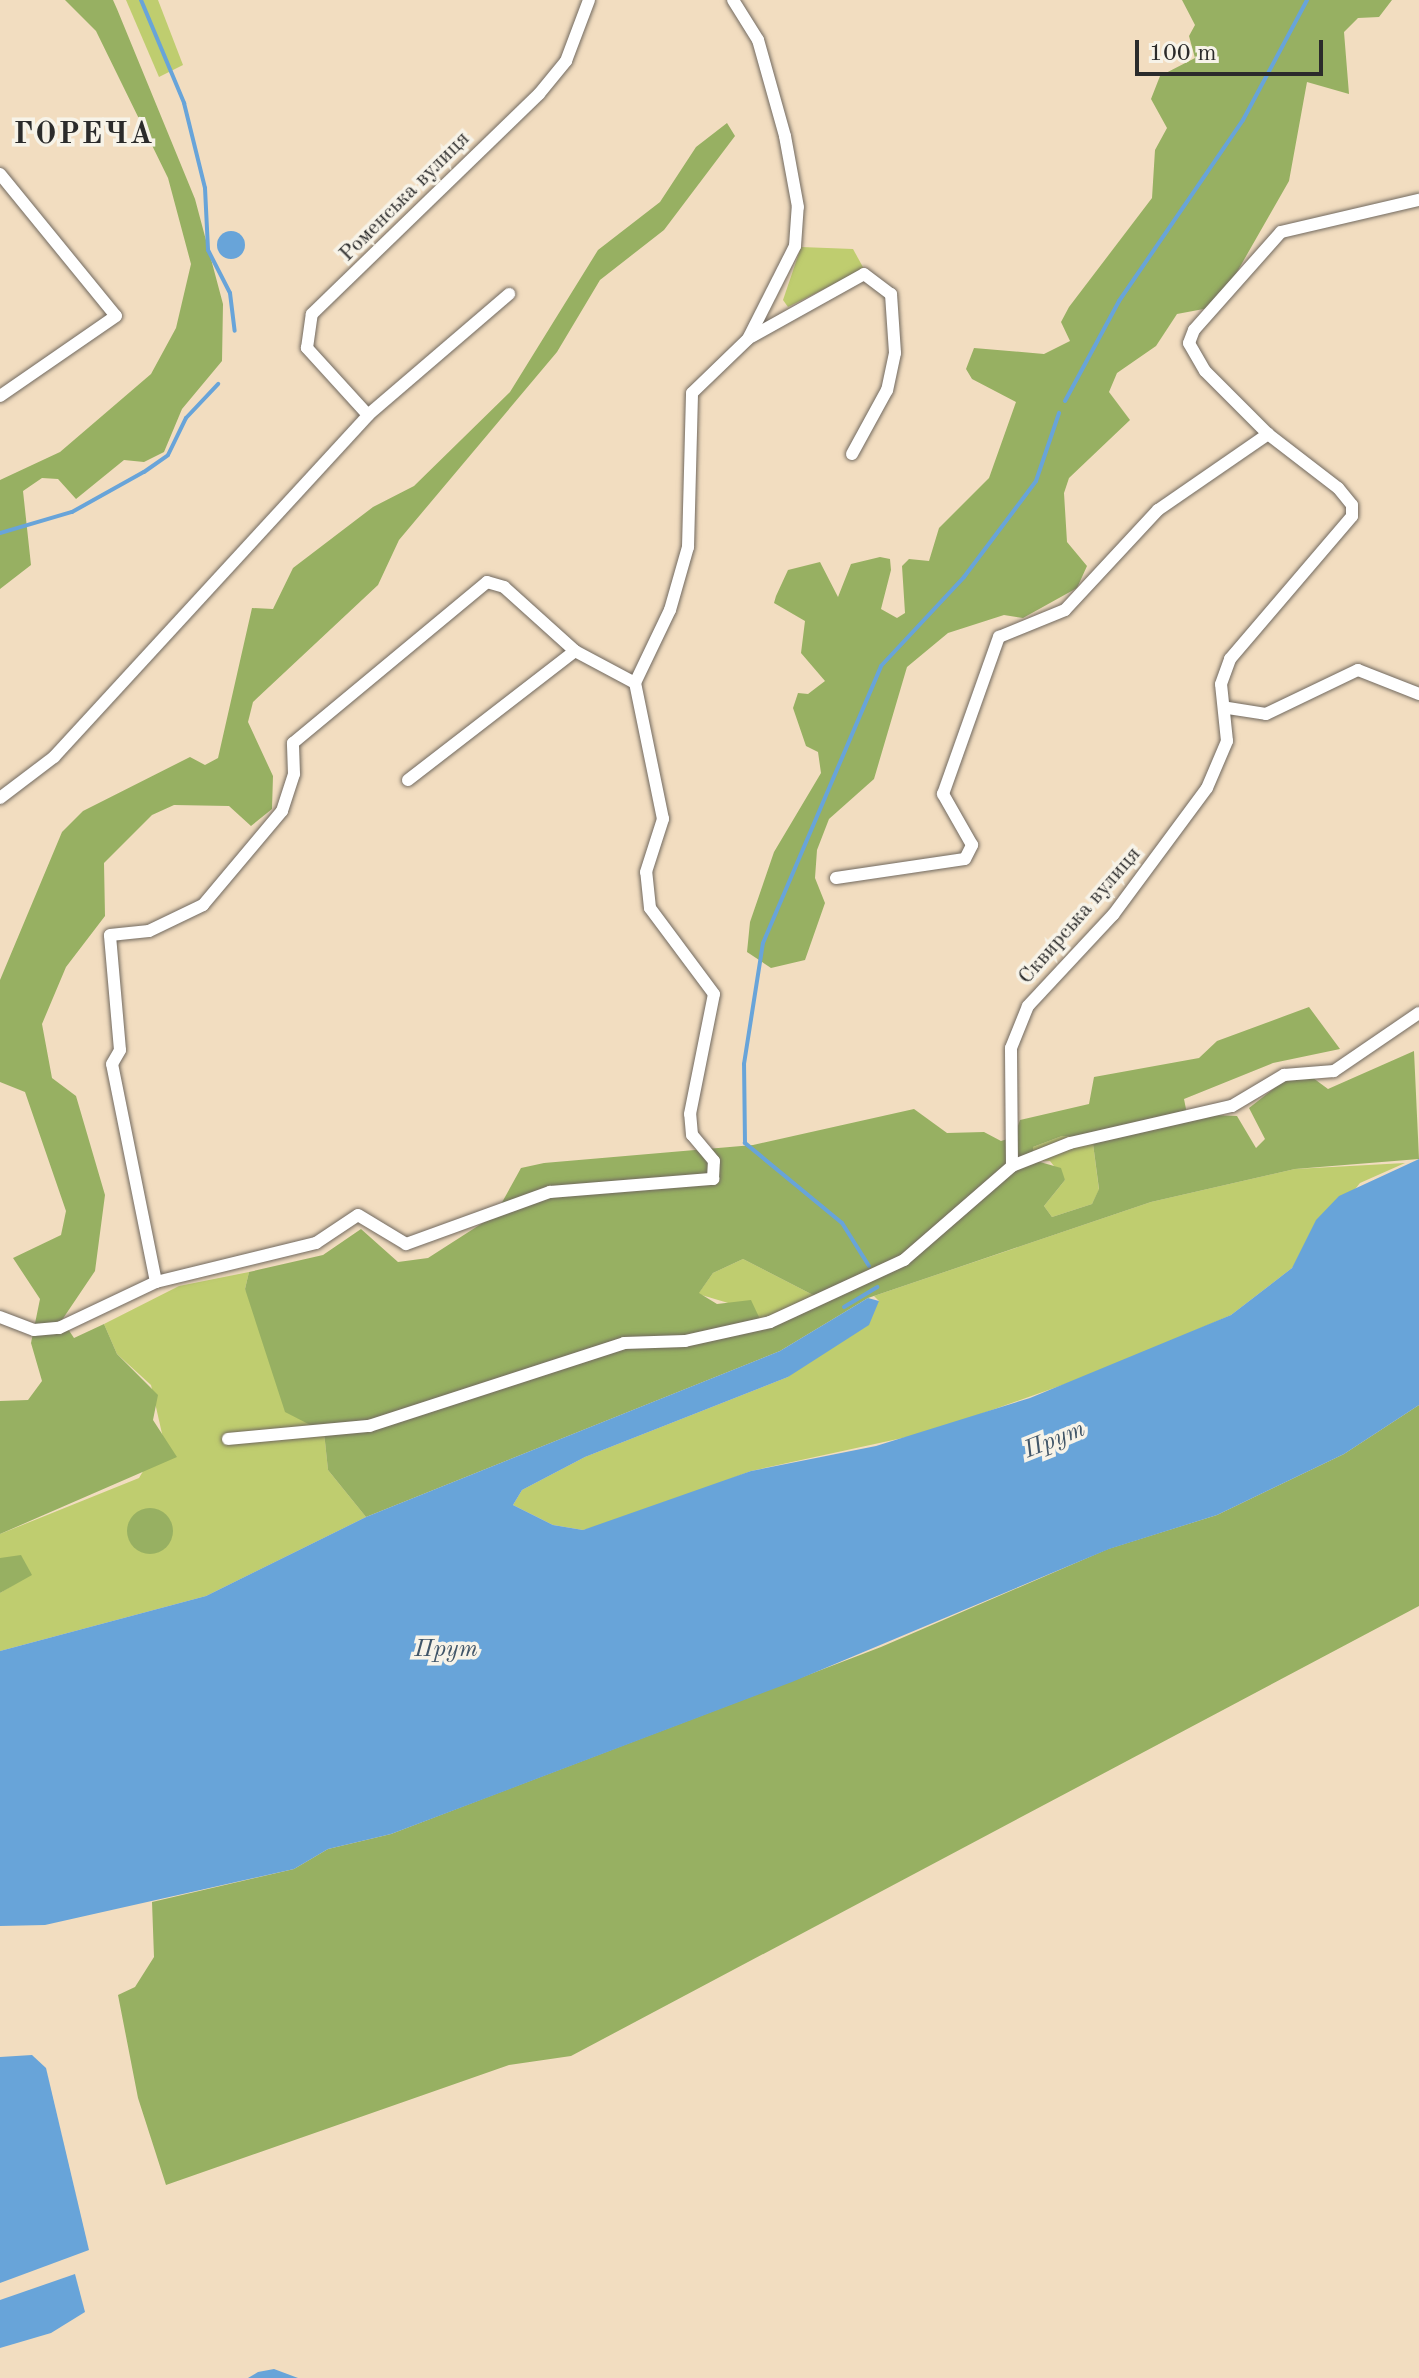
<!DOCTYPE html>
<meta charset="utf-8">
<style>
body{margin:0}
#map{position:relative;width:1419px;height:2378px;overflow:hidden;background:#f2ddc0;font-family:"Old Standard TT",serif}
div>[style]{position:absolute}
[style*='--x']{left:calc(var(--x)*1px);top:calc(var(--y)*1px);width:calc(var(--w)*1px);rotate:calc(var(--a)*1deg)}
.green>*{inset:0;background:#bfcd6f}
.forest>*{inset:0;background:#97b062}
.round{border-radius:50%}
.water>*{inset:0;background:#68a4d9}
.stream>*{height:4px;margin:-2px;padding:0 2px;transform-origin:2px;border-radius:2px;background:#68a4d9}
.roads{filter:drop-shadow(0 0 2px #71695f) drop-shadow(0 0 2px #71695f)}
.street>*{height:12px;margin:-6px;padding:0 6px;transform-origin:6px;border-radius:6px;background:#fff}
span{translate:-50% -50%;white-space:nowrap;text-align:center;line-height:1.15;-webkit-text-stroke:7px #f7f3e8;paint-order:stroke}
.street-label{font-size:22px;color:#2b2b2b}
.water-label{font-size:24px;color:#405568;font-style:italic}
.district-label{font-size:30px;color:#2b2b2b;font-weight:700;letter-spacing:2px}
.scale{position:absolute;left:1135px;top:40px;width:188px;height:36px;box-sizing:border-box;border:4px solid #2b2b2b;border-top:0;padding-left:10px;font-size:24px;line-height:28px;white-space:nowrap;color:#2b2b2b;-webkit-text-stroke:6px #f7f3e8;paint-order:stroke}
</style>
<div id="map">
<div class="green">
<div style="clip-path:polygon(126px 0,158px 0,183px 65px,159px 77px)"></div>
<div style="clip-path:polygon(801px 247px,853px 249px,864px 269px,788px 307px,783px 300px)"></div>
<div style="clip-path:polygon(1062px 1136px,1092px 1136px,1099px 1190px,1092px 1204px,1052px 1217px,1044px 1206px,1065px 1180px,1050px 1161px,1033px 1160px,1033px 1147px)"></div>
<div style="clip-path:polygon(1405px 1163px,1360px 1183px,1292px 1268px,1231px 1315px,1102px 1371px,930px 1432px,751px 1471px,621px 1521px,583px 1530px,553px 1525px,513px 1505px,522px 1490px,585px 1457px,788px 1377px,879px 1301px,874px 1296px,1151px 1202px,1295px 1169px)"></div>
<div style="clip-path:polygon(743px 1259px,817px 1297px,820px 1305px,765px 1330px,735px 1305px,698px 1294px,713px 1273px)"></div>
<div style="clip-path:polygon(249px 1272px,245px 1289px,324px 1432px,328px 1470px,366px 1517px,206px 1596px,0 1651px,0 1593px,31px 1574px,0 1558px,0 1534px,139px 1478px,163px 1438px,151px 1385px,117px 1354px,104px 1324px,179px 1286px)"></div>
</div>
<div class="forest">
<div style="clip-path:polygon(65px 0,113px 0,117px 9px,195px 199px,223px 304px,222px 361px,182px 409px,164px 452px,144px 462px,124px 460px,76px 499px,58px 479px,42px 478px,23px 491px,31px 565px,0 589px,0 480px,60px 452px,151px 374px,176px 328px,191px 264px,168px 178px,96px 31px)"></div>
<div style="clip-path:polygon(1182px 0,1392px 0,1379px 17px,1358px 18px,1344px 32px,1349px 94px,1307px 82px,1289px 181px,1233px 279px,1209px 308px,1177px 314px,1156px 346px,1117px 373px,1109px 392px,1130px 420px,1069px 478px,1064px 493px,1067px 542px,1087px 566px,1077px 588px,1023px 618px,1004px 615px,948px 633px,907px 667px,874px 779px,829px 819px,817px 850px,815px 878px,825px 903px,805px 960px,771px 968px,747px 952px,750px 922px,774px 852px,821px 773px,818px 752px,806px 746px,793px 708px,798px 693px,808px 694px,825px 681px,801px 653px,805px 621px,774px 603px,776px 596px,788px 570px,820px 562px,838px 597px,851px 564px,880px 557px,890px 559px,891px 570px,881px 609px,897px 618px,905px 613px,902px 566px,909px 559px,929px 561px,939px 528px,989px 478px,1016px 402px,972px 379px,966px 369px,974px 348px,1044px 354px,1070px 341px,1061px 322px,1069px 307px,1152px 198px,1155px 150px,1167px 128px,1151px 99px,1160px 76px,1195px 58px,1189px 36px,1195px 25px)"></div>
<div style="clip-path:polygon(727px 123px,735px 136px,664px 230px,600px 280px,557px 352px,399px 540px,378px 585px,253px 702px,248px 722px,273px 776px,272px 809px,251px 826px,229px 806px,174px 805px,152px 815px,104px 863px,105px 916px,66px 967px,42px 1024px,52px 1078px,76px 1096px,105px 1195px,95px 1271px,62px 1320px,74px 1338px,104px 1324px,117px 1354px,158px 1395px,153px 1420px,177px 1457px,0 1534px,0 1401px,28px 1400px,42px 1381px,31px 1343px,40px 1299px,13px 1258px,61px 1235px,66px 1211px,25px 1092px,0 1082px,0 980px,62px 832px,83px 811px,190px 757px,205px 765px,218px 758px,252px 608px,273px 609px,293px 568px,373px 507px,414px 486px,510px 392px,598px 250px,660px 202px,696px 147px)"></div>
<div style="clip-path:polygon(evenodd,1309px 1007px,1340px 1049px,1273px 1063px,1184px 1099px,1187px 1114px,1237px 1116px,1256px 1148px,1265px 1139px,1249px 1108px,1282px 1082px,1309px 1075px,1328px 1089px,1414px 1051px,1419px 1159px,1295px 1169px,1151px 1202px,868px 1298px,780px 1351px,366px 1517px,328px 1470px,324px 1432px,285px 1412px,245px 1289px,249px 1272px,323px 1255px,361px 1229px,398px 1262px,428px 1258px,495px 1215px,521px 1168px,544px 1163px,753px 1145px,914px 1109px,947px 1133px,984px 1132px,1001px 1141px,1014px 1137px,1020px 1120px,1089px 1104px,1094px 1077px,1199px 1058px,1217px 1041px,1309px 1007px,1062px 1136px,1092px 1136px,1099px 1189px,1092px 1204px,1052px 1217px,1044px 1206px,1065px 1180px,1061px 1168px,1033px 1160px,1033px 1147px,1062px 1136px,1309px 1007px,743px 1259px,817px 1297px,820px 1305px,765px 1330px,751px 1300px,717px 1304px,699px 1293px,713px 1273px,743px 1259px)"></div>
<div style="clip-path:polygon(1419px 1405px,1419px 1606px,571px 2056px,509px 2065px,166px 2185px,138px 2098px,118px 1995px,135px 1987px,154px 1957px,152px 1902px,294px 1869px,328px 1849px,391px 1834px,881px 1647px,1108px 1549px,1217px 1515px,1344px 1454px)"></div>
<div class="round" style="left:127px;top:1508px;width:46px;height:46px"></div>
<div style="clip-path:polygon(21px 1555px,32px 1575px,0 1593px,0 1558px)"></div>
</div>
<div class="water">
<div class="round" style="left:217px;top:231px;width:28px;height:28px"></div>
<div style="clip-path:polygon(1419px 1159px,1419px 1405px,1344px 1454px,1217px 1515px,1109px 1549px,792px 1682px,391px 1834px,328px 1849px,294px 1869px,45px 1925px,0 1926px,0 1651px,206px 1596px,366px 1517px,780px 1351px,868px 1298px,879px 1301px,869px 1325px,788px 1377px,585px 1457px,522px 1490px,513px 1505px,553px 1525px,583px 1530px,751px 1471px,876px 1446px,1030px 1398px,1231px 1315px,1292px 1268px,1316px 1220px,1339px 1196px)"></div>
<div style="clip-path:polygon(32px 2055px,46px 2068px,89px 2250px,0 2283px,0 2057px)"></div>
<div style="clip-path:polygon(75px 2274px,85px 2312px,51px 2333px,0 2348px,0 2300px)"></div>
<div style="clip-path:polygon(274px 2369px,298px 2378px,248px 2378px,258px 2372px)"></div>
</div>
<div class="stream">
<div style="--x:141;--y:0;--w:112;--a:67.3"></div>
<div style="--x:184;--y:103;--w:88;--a:76.1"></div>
<div style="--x:205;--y:188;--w:62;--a:87.2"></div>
<div style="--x:208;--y:250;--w:48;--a:62.9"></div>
<div style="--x:230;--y:293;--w:38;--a:83"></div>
<div style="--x:1065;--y:401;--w:114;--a:-61.6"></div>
<div style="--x:1119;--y:301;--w:219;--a:-55.6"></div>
<div style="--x:1243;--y:120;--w:136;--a:-61.9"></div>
<div style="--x:0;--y:533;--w:75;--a:-16.3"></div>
<div style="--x:72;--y:512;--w:82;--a:-29.1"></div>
<div style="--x:144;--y:472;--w:29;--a:-35"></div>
<div style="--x:168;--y:455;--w:41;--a:-64.1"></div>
<div style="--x:186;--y:418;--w:47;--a:-46.7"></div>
<div style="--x:869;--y:1266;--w:51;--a:-122.1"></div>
<div style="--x:842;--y:1223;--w:126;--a:-140.5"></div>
<div style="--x:745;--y:1143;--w:79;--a:-90.7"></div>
<div style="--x:744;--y:1064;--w:122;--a:-81.1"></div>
<div style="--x:763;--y:943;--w:301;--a:-66.9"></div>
<div style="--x:881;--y:666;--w:122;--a:-47"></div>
<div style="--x:964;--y:577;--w:120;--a:-53.1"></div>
<div style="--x:1036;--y:481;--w:72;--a:-71.3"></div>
<div style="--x:844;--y:1307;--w:39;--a:-31"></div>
</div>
<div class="roads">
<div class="street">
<div style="--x:0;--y:174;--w:183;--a:50.8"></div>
<div style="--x:116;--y:316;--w:141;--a:145.4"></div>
<div style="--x:751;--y:337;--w:129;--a:-29.1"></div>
<div style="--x:864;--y:274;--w:34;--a:37"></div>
<div style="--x:891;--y:294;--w:59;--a:86.1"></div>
<div style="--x:895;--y:353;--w:38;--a:102"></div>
<div style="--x:887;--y:390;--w:73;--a:118.7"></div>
<div style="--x:368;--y:415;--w:91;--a:-132.3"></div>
<div style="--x:307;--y:348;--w:34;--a:-82"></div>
<div style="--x:312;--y:314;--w:316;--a:-44.1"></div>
<div style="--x:539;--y:94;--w:43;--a:-50.7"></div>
<div style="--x:566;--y:61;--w:65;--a:-69.3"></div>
<div style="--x:1228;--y:708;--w:38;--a:9"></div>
<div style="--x:1266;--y:714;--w:102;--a:-25.6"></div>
<div style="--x:1358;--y:670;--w:66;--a:21.5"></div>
<div style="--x:408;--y:780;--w:211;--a:-37.7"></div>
<div style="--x:575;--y:651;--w:68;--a:28.1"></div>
<div style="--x:0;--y:798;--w:68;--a:-37.2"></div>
<div style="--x:54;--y:757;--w:464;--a:-47.4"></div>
<div style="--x:368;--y:415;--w:186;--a:-40.6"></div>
<div style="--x:836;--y:878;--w:130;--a:-8.4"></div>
<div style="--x:965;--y:859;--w:16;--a:-63"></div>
<div style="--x:972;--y:845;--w:59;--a:-119.6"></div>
<div style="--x:943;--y:794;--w:167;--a:-70.4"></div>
<div style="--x:999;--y:637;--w:71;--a:-22.2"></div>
<div style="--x:1065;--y:610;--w:137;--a:-47.1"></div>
<div style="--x:1158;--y:510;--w:134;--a:-34.6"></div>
<div style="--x:1012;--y:1166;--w:118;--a:-90.5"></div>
<div style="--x:1011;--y:1048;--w:45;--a:-68"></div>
<div style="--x:1028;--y:1006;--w:125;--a:-47"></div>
<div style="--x:1113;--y:915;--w:158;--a:-53.5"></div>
<div style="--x:1207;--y:788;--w:51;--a:-66.9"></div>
<div style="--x:1227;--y:741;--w:57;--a:-96"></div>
<div style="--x:1221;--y:684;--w:27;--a:-70"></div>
<div style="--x:1230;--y:659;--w:188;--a:-49.5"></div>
<div style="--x:1352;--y:516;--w:11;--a:-90"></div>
<div style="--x:1352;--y:505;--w:22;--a:-129"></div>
<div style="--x:1338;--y:488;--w:88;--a:-142.4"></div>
<div style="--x:1268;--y:434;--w:89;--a:-135"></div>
<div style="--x:1205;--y:371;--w:32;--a:-120"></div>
<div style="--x:1189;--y:343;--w:14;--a:-69"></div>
<div style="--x:1194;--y:330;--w:131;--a:-48.4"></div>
<div style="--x:1281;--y:232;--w:142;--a:-13.1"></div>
<div style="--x:156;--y:1282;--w:222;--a:-101.4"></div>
<div style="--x:112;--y:1064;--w:16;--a:-60"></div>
<div style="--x:120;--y:1050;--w:115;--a:-95"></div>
<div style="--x:110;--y:935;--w:39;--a:-6"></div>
<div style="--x:149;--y:931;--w:60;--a:-25.7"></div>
<div style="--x:203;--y:905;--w:123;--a:-50"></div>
<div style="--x:282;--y:811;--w:39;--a:-72"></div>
<div style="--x:294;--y:774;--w:31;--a:-92"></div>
<div style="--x:293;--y:743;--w:252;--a:-39.7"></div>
<div style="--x:487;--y:582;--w:18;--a:16"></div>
<div style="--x:504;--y:587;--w:96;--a:42"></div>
<div style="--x:0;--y:1317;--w:36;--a:21"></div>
<div style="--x:34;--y:1330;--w:25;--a:-5"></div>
<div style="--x:59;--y:1328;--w:107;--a:-25.4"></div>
<div style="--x:156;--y:1282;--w:165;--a:-13.7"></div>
<div style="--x:316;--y:1243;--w:50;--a:-33.7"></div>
<div style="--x:358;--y:1215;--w:56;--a:31.1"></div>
<div style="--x:406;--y:1244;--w:153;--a:-19.9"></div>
<div style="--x:550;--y:1192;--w:164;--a:-4.6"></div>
<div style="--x:713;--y:1179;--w:18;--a:-87"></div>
<div style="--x:714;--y:1161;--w:34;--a:-130"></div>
<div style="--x:692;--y:1135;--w:21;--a:-95"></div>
<div style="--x:690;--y:1114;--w:122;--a:-78.7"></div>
<div style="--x:714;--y:994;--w:107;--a:-126.7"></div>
<div style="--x:650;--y:908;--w:36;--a:-96"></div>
<div style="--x:646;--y:872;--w:56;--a:-72.2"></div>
<div style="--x:663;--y:819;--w:139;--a:-101.6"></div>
<div style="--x:635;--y:683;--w:81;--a:-64.4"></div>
<div style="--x:670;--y:610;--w:66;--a:-74.1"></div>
<div style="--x:688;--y:547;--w:154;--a:-88.5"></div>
<div style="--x:692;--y:393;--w:78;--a:-44"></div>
<div style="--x:748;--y:339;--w:104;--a:-63.2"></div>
<div style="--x:795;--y:246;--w:39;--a:-86"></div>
<div style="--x:798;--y:207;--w:72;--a:-100.4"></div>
<div style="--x:785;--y:136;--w:100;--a:-105.7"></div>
<div style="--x:758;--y:40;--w:47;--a:-122"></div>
<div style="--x:228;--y:1439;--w:142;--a:-5.3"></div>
<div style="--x:369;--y:1426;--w:268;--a:-18"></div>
<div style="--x:624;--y:1343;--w:61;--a:-1.9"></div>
<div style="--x:685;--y:1341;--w:87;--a:-12.6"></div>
<div style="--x:770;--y:1322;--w:148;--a:-24.8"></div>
<div style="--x:904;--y:1260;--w:143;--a:-41"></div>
<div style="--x:1012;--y:1166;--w:62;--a:-21.6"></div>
<div style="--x:1070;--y:1143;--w:166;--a:-12.9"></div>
<div style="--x:1232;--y:1106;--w:61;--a:-30.8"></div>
<div style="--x:1284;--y:1075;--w:50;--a:-4.6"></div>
<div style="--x:1334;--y:1071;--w:103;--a:-34.3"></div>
</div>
</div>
<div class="street-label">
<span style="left:405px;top:197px;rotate:-45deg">Роменська вулиця</span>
<span style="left:1080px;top:916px;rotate:-49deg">Сквирська вулиця</span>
</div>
<div class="water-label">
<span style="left:1055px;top:1441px;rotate:-22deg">Прут</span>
<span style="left:446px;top:1651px">Прут</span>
</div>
<div class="district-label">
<span style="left:84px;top:135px">ГОРЕЧА</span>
</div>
<div class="scale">100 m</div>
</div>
